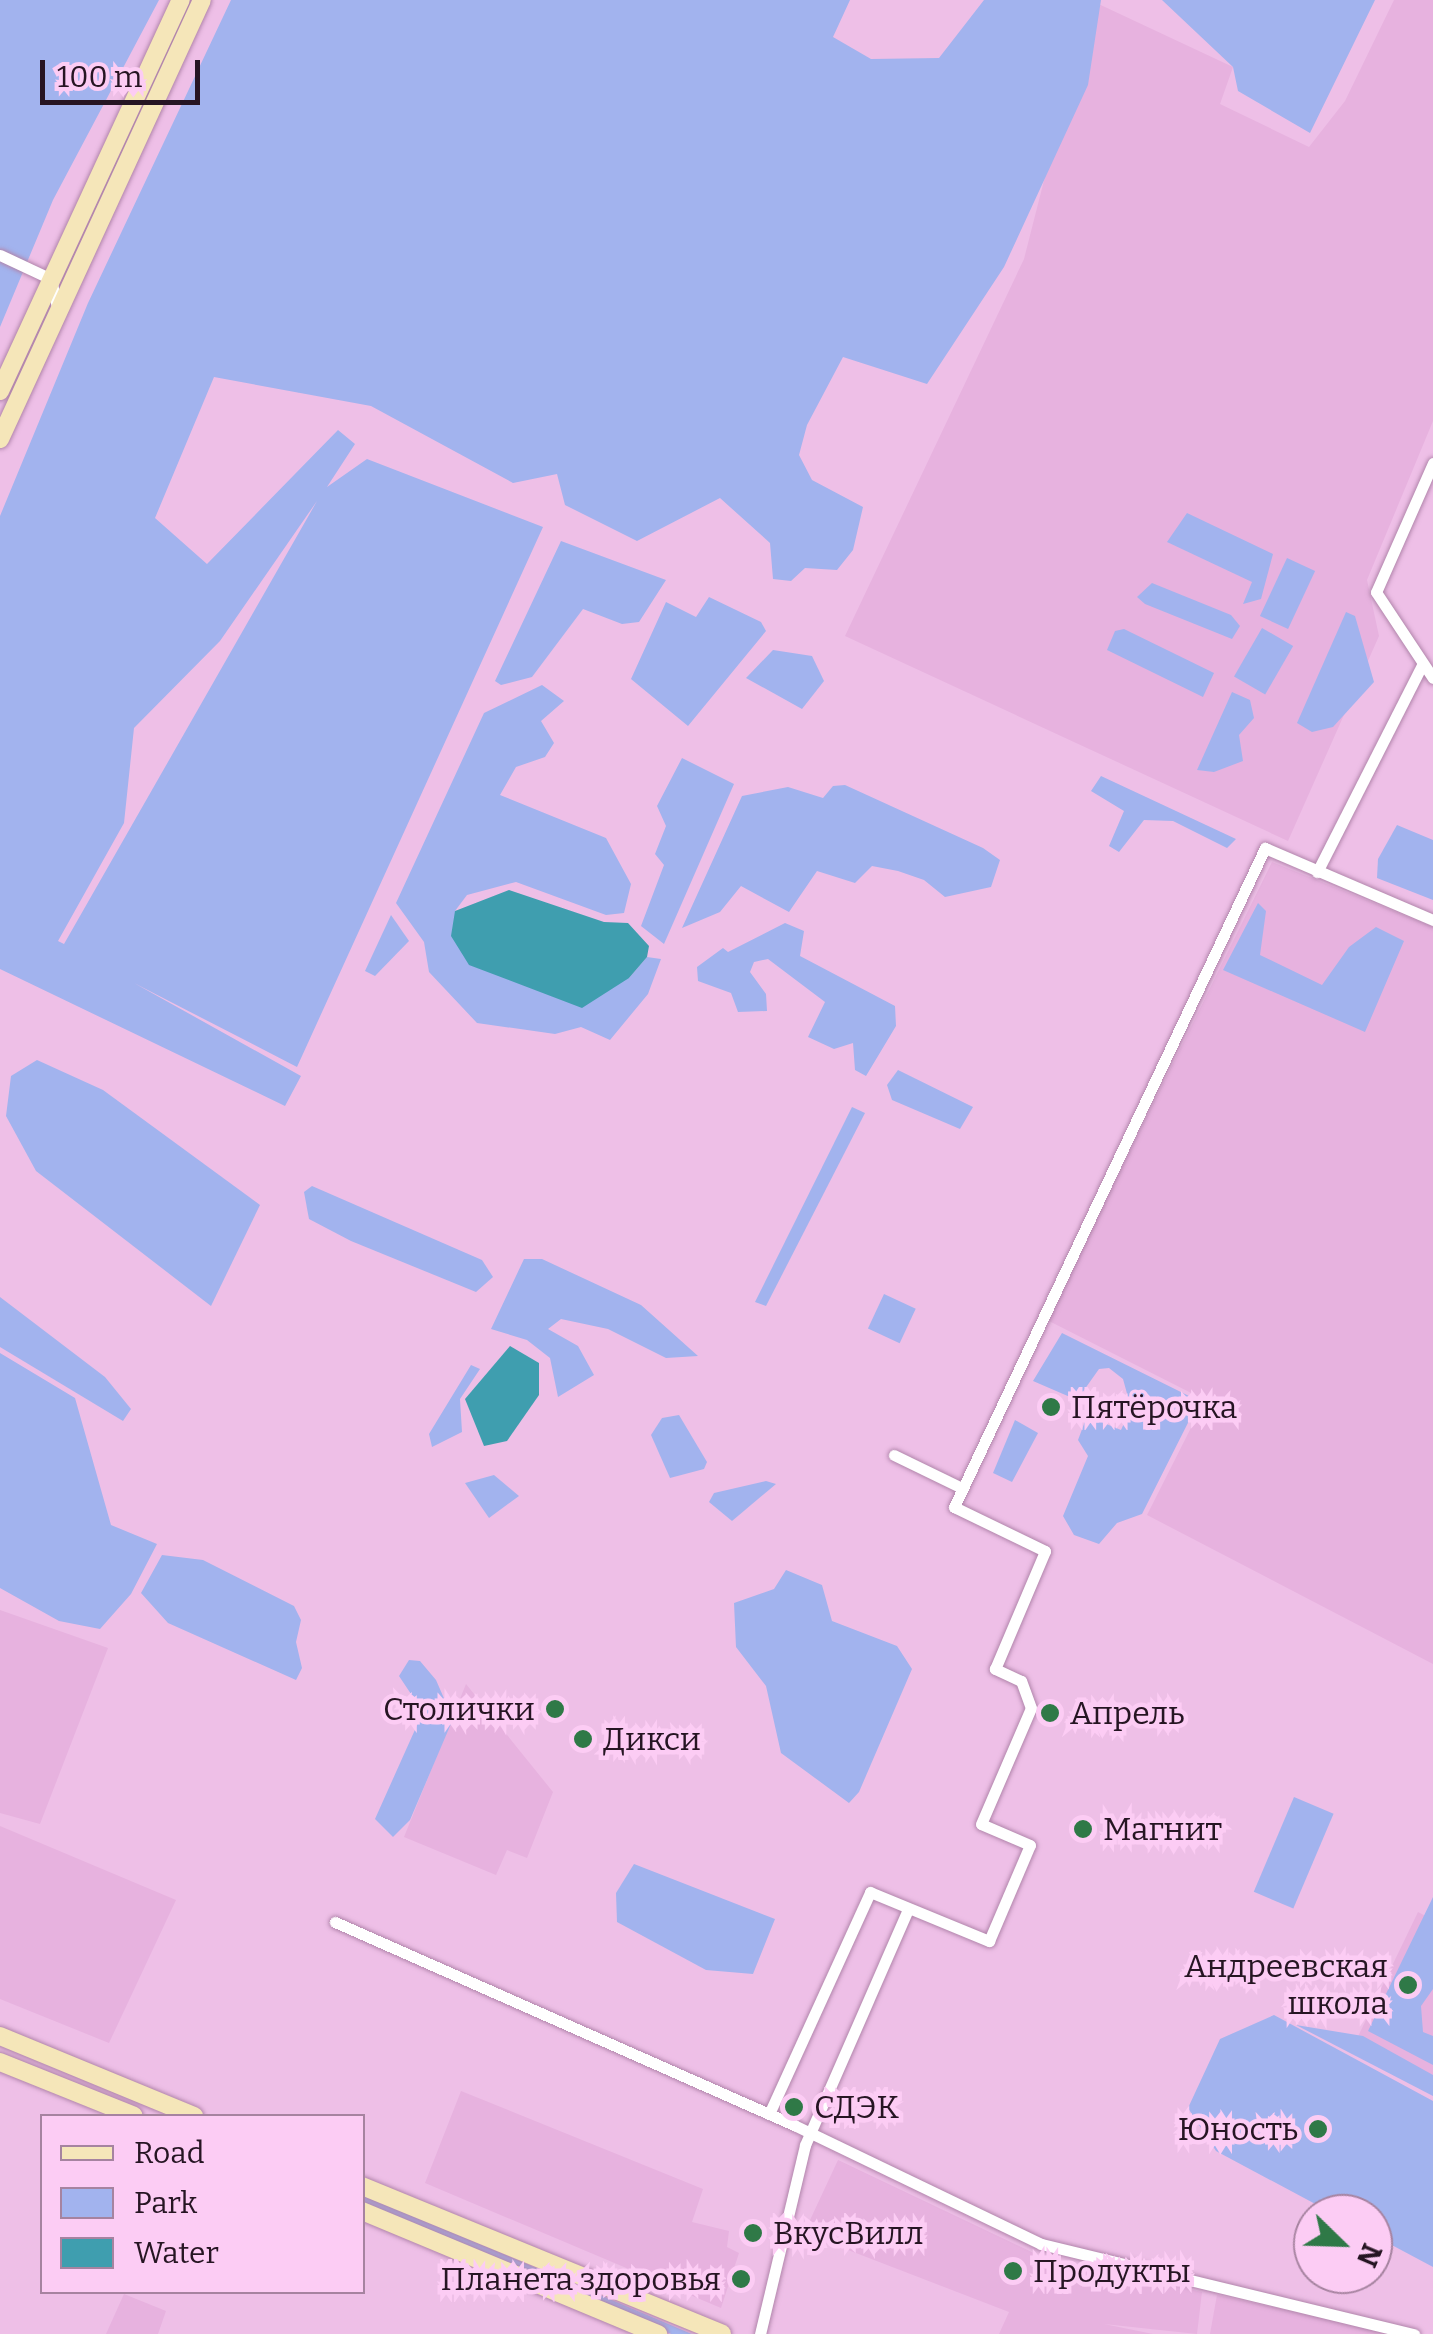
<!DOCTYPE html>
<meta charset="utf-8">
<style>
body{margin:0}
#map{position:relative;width:1433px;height:2334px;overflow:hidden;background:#eebfe7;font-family:Bitter,serif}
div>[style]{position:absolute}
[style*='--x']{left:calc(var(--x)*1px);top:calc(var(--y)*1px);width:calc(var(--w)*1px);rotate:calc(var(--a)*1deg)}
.built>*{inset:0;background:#e7b2df}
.green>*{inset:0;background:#a2b3ee;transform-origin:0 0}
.water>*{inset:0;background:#3f9eaf}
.roads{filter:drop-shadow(0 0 2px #b185ab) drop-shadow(0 0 2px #b185ab)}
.minor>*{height:11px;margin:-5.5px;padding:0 5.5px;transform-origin:5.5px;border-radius:5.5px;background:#fff}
.primary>*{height:18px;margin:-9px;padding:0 9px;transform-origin:9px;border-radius:9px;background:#f5e6b9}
.dots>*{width:28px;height:28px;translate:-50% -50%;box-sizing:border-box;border:5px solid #fcccf4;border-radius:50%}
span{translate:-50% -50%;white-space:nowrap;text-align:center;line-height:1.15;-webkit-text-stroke:9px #fcccf4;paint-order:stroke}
.poi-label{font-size:32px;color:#261523}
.left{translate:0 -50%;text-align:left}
.right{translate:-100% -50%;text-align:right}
.legend{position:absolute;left:40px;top:2114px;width:325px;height:180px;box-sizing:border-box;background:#fcccf4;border:2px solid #a683a0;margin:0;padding:12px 18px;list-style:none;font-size:30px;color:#261523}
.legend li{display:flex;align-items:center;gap:20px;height:50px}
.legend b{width:50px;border:2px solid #a683a0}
.north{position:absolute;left:1293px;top:2194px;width:100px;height:100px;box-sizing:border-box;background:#fcccf4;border:2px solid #a683a0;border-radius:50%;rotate:113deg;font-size:28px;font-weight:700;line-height:40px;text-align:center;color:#261523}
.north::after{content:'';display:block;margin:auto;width:35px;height:45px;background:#2f7947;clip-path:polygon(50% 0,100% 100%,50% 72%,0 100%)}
.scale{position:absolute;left:40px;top:60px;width:160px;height:45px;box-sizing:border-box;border:5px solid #261523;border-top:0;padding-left:12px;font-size:30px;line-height:35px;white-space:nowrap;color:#261523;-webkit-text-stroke:8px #fcccf4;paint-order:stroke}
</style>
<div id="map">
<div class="built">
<div style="clip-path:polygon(1090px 0,1233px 67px,1220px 104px,1309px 147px,1345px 101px,1394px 0,1433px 0,1433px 421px,1367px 580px,1379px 636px,1288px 841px,845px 636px,1024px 259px)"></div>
<div style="clip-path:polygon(1272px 862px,1433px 927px,1433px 1664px,1147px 1515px,1205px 1400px,1047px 1320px)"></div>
<div style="clip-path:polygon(0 1610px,108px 1648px,40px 1824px,0 1813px)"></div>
<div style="clip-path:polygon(466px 1684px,553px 1792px,527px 1858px,507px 1850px,496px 1875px,404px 1837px)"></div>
<div style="clip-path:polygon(0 1826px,176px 1900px,109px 2043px,0 1999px)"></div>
<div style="clip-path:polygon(1418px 1912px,1433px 1920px,1433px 2091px,1351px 2051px)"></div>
<div style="clip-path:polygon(461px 2091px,703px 2189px,692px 2222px,729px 2231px,727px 2247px,739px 2253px,721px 2308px,425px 2183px)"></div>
<div style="clip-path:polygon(838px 2160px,1038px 2255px,1202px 2292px,1197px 2334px,1104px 2324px,1153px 2334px,999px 2334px,1009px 2312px,804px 2233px)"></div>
<div style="clip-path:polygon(124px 2294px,166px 2311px,158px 2334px,106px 2334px)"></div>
<div style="clip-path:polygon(1217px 2295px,1397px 2334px,1210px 2334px)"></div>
</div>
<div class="green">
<div style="clip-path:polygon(0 0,159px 0,53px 200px,0 327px)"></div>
<div style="clip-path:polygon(evenodd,231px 0,850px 0,833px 37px,871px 59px,939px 58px,984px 0,1101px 0,1088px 85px,1004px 267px,927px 384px,843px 357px,807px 425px,799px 455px,812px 480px,863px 507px,853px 550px,837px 570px,805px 568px,791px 581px,773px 579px,770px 543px,720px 498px,637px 541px,565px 505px,557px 474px,513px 483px,371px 406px,214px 377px,155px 518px,207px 564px,338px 430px,355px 444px,327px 487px,367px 459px,543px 527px,297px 1067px,134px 983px,301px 1076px,285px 1106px,0 969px,0 516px,88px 303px,231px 0,317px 501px,64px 944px,58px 941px,124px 823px,134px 728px,220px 641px,317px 501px)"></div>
<div style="clip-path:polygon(1162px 0,1375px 0,1310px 133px,1238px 91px,1233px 67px)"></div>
<div style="clip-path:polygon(1187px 513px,1273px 554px,1261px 599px,1243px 604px,1252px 582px,1167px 542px)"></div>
<div style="clip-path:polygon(561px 541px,666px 580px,639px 622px,622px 624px,583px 609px,532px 677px,501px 685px,495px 681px)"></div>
<div style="left:1287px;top:558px;width:31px;height:64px;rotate:25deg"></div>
<div style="clip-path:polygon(1152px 583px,1231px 615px,1240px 626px,1232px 639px,1145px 604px,1137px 597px)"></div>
<div style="clip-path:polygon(709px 597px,761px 622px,766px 631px,688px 726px,631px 679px,666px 602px,696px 617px)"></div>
<div style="clip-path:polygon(1346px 612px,1355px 616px,1374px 682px,1333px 727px,1312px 732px,1297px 723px)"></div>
<div style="left:1262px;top:628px;width:36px;height:56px;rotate:30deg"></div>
<div style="clip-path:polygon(1124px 629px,1214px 673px,1203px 697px,1107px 650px,1115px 631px)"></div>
<div style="clip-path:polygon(773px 650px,812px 656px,824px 681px,802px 709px,746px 678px)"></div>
<div style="clip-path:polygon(542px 685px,564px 701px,541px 721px,554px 743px,545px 757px,516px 767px,500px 795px,606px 838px,631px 884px,624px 913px,606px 915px,516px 882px,467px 895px,455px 911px,629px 978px,647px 957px,661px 959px,648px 994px,610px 1040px,581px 1027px,555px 1034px,477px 1023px,429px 972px,424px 942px,396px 903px,484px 713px)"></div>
<div style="clip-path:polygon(1232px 692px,1250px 700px,1254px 718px,1239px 735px,1243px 761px,1214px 772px,1197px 770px)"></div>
<div style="clip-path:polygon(682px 758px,734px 784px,664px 944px,641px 926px,664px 865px,655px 854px,666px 826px,657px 806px)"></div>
<div style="clip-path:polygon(1101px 776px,1236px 839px,1227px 848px,1173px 821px,1144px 820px,1119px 852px,1109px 846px,1124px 811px,1091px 791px)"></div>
<div style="clip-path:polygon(845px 785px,983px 848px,1000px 860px,991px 887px,945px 897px,924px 880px,898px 871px,872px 866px,855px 883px,817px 871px,789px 912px,741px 886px,720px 912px,682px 928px,742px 796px,788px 787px,823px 798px,833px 786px)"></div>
<div style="clip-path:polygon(1397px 825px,1433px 840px,1433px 900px,1377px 878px,1378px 859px)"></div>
<div style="clip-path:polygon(1258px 903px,1266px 911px,1260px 955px,1322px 985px,1349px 947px,1376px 927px,1404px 941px,1365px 1032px,1223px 970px)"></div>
<div style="clip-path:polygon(391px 915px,409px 941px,375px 976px,365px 971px)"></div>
<div style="clip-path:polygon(785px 923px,804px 931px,800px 956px,895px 1006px,896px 1026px,866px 1076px,855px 1070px,853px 1043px,834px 1049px,808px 1037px,825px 1002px,768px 959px,754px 962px,750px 972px,766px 994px,767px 1011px,738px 1012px,731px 993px,698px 981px,697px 967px,723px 948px,728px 952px)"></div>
<div style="clip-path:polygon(37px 1060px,103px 1090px,260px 1205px,211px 1306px,36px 1171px,6px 1116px,11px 1076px)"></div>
<div style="clip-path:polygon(898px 1070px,973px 1107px,960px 1129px,892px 1100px,887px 1085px)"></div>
<div style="clip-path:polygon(852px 1107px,865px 1113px,766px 1306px,755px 1302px)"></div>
<div style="clip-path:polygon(312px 1186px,482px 1260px,493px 1277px,476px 1292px,351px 1241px,309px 1219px,304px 1192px)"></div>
<div style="clip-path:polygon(524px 1259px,542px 1259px,641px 1305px,698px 1356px,666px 1358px,608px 1329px,561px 1319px,548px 1329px,578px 1346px,594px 1375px,558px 1397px,550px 1358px,527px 1340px,491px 1329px)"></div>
<div style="left:884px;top:1294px;width:35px;height:38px;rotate:25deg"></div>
<div style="clip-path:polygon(0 1297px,105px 1377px,131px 1409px,123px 1421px,0 1347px)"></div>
<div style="clip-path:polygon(1062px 1333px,1199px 1401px,1142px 1514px,1117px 1523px,1099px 1544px,1074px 1535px,1063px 1516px,1088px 1456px,1078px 1440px,1087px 1416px,1121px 1430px,1131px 1408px,1123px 1379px,1109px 1368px,1099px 1369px,1077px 1400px,1033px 1381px)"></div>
<div style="clip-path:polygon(0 1353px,75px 1398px,111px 1525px,157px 1544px,131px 1594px,100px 1629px,59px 1621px,0 1588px)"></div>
<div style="clip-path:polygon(471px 1365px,480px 1369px,460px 1399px,462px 1432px,432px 1447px,429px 1434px)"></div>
<div style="clip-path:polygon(679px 1415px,707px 1462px,704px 1469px,670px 1478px,651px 1435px,662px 1418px)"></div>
<div style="clip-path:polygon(1015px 1420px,1038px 1433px,1012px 1482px,993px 1473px)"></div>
<div style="clip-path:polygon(494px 1475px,519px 1496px,489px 1518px,465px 1483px)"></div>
<div style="clip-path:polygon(766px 1481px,776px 1484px,732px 1521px,709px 1502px,714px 1493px)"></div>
<div style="clip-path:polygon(162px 1555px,203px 1560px,294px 1606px,301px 1620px,296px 1642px,302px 1668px,296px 1680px,168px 1623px,141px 1593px)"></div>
<div style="clip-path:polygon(786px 1570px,822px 1585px,832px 1621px,897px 1646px,912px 1669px,859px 1792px,849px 1803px,781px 1753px,766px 1686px,736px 1647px,734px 1603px,774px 1589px)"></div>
<div style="clip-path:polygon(409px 1660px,420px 1661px,436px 1680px,453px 1719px,410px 1820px,393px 1837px,375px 1819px,418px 1723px,417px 1703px,399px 1676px)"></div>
<div style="left:1294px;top:1797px;width:43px;height:103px;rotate:23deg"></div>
<div style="clip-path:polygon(634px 1864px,775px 1919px,753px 1974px,706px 1970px,617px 1922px,616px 1893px)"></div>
<div style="clip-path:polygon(1433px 1897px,1433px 1989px,1421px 2006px,1423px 2032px,1433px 2036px,1433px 2065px,1368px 2031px)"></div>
<div style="clip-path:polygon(1274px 2015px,1433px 2101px,1433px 2267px,1373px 2235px,1373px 2214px,1334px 2214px,1216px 2151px,1188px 2108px,1220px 2039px)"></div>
<div style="clip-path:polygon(1296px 2025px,1363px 2036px,1433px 2075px,1433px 2096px)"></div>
<div style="left:362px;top:2194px;width:365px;height:8px;rotate:23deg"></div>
</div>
<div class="water">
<div style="clip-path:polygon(509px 890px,604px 922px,628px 923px,649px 946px,647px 957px,629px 978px,582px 1008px,469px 965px,451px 936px,455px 911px)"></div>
<div style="clip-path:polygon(510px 1346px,539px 1363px,539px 1395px,507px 1441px,484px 1446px,465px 1399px)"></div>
</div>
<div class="roads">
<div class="minor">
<div style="--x:0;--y:255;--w:56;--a:25.2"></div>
<div style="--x:51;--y:279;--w:29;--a:78"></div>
<div style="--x:1433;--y:463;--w:141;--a:113.8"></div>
<div style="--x:1376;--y:592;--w:103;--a:56.5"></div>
<div style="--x:1317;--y:872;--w:232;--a:-63.1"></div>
<div style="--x:894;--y:1455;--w:76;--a:25.9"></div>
<div style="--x:335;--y:1922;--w:502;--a:23.86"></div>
<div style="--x:794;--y:2125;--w:274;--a:25.7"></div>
<div style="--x:1041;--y:2244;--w:384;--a:13.6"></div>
<div style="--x:769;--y:2114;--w:244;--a:-65.5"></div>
<div style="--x:870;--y:1892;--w:129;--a:22.4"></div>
<div style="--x:989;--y:1941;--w:104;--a:-66.9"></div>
<div style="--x:1030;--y:1845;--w:53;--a:-156.8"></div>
<div style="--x:981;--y:1824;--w:126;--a:-66.7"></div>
<div style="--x:1031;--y:1708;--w:29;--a:-110"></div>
<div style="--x:1021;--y:1681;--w:29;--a:-155"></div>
<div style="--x:995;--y:1669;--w:128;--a:-67"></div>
<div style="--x:1045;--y:1551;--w:101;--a:-154.2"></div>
<div style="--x:954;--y:1507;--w:729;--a:-64.74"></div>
<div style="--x:1265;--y:848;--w:183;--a:23.2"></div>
<div style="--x:760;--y:2334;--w:194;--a:-76.6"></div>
<div style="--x:805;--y:2145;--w:257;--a:-66.4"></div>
</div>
<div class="primary">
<div style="--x:0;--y:391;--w:431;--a:-65.2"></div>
<div style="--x:0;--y:439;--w:483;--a:-65.3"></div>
<div style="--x:0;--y:2036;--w:210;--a:22.4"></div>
<div style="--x:0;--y:2062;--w:144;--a:21.9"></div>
<div style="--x:362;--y:2186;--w:389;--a:22.3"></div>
<div style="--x:362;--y:2211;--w:321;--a:22.6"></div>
</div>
</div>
<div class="dots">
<div style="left:1051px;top:1407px;background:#2f7947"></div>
<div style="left:555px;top:1709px;background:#2f7947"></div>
<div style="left:1050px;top:1713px;background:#2f7947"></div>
<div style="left:583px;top:1739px;background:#2f7947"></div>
<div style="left:1083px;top:1829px;background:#2f7947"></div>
<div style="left:1408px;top:1985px;background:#2f7947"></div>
<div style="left:794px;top:2107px;background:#2f7947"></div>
<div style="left:1318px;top:2129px;background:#2f7947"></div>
<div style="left:753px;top:2233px;background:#2f7947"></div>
<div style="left:1013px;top:2271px;background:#2f7947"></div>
<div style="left:741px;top:2279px;background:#2f7947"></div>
</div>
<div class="poi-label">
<span class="left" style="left:1071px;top:1407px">Пятёрочка</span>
<span class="right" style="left:535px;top:1709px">Столички</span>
<span class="left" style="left:1070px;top:1713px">Апрель</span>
<span class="left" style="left:603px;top:1739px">Дикси</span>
<span class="left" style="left:1103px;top:1829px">Магнит</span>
<span class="right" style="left:1388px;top:1985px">Андреевская<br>школа</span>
<span class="left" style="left:814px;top:2107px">СДЭК</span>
<span class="right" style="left:1298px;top:2129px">Юность</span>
<span class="left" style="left:773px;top:2233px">ВкусВилл</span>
<span class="left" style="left:1033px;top:2271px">Продукты</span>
<span class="right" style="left:721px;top:2279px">Планета здоровья</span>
</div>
<ul class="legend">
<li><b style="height:12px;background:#f5e6b9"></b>Road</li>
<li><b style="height:28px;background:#a2b3ee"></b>Park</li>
<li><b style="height:28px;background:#3f9eaf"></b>Water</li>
</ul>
<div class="north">N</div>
<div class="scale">100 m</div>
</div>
